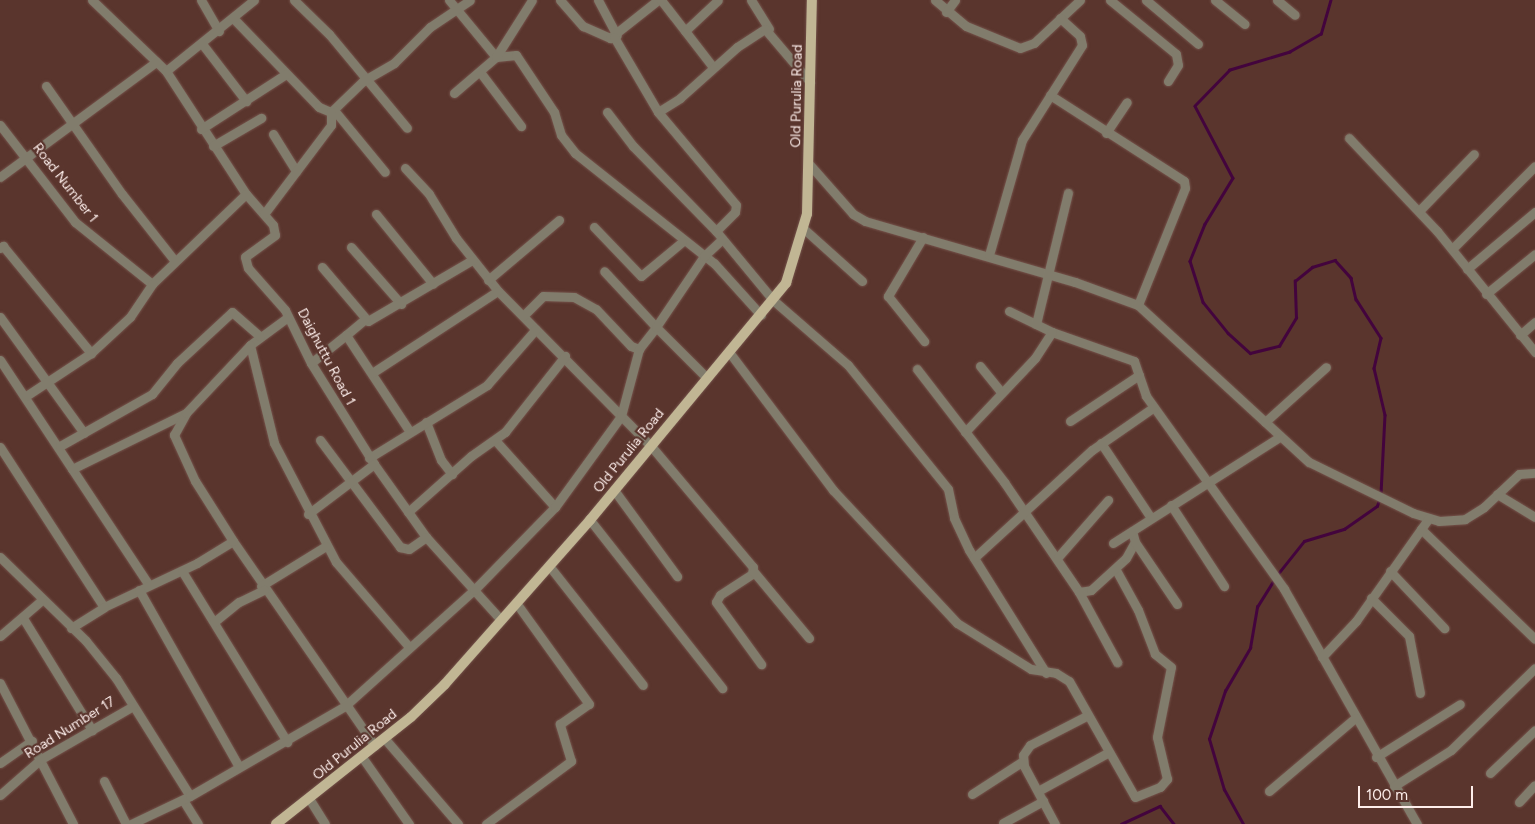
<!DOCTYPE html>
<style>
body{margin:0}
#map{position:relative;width:1535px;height:824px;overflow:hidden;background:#5a352d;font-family:Figtree,sans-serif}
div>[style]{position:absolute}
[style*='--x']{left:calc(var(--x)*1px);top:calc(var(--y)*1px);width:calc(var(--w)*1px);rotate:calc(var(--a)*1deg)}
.stream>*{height:2.5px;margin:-1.25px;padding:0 1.25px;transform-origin:1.25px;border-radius:1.25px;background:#43043d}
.roads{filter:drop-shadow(0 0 1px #74534b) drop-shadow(0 0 1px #74534b)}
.minor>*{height:9px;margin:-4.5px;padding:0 4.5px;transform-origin:4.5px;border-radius:4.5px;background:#817c6c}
.major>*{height:10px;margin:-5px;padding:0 5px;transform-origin:5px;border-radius:5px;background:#c1b694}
span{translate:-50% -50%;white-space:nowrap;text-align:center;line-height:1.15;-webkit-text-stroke:4.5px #5a352d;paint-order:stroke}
.street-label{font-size:14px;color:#fdeeeb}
.scale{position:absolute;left:1358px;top:786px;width:115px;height:22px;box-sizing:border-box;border:2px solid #fdeeeb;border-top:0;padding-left:6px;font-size:15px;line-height:18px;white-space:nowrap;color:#fdeeeb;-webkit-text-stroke:4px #5a352d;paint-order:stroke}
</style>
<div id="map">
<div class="stream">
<div style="--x:1331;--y:0;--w:35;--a:106"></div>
<div style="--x:1321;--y:34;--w:36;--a:150"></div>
<div style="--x:1290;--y:52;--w:63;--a:163.3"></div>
<div style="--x:1230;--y:70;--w:50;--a:134.2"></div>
<div style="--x:1195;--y:106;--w:81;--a:62.2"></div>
<div style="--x:1233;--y:178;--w:54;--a:121.3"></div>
<div style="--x:1205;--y:224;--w:40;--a:112"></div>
<div style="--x:1190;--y:261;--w:43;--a:72.4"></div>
<div style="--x:1203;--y:302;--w:40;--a:51"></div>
<div style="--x:1228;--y:333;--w:30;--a:42"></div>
<div style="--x:1250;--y:353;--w:30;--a:-14"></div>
<div style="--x:1279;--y:346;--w:33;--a:-59"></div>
<div style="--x:1296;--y:318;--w:37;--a:-92"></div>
<div style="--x:1295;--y:281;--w:22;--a:-39"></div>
<div style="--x:1312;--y:267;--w:24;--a:-17"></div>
<div style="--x:1335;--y:260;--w:24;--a:48"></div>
<div style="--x:1351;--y:278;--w:22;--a:77"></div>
<div style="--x:1356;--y:299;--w:46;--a:57.3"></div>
<div style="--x:1381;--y:338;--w:31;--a:103"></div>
<div style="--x:1374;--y:368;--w:48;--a:76.8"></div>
<div style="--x:1385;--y:415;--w:80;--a:92.9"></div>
<div style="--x:1277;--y:575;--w:43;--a:-51.5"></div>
<div style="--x:1304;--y:541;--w:42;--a:-16.7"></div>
<div style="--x:1344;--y:529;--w:40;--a:-34.9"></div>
<div style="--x:1377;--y:506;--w:6;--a:-72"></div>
<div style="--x:1121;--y:824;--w:43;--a:-24.8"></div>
<div style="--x:1160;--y:806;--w:23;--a:52"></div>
<div style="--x:1243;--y:824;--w:39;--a:-119"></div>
<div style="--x:1224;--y:790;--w:53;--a:-106.4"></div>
<div style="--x:1209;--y:739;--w:51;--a:-71.6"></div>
<div style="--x:1225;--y:691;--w:50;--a:-59.8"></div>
<div style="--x:1250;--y:648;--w:42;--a:-80.3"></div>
<div style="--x:1257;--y:607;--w:32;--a:-58"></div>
</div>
<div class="roads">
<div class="minor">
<div style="--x:92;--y:0;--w:103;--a:43.8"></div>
<div style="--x:166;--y:71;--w:147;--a:57"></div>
<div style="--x:246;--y:194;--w:41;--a:48.9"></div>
<div style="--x:273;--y:225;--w:10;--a:79"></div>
<div style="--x:275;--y:235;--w:37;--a:144"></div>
<div style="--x:245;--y:257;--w:11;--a:75"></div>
<div style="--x:248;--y:268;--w:56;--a:48.6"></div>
<div style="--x:285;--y:310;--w:59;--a:63.9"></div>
<div style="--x:311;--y:363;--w:119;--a:58"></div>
<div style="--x:374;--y:464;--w:90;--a:54.5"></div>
<div style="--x:426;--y:537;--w:112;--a:47.9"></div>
<div style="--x:201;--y:0;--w:36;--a:60"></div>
<div style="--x:294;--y:0;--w:49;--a:44.2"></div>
<div style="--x:329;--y:34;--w:122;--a:50.3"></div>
<div style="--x:449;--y:0;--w:74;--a:50.5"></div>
<div style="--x:496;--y:57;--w:20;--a:-6"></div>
<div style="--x:516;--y:55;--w:69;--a:56.3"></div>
<div style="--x:554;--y:112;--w:24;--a:73"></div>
<div style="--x:561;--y:135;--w:23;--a:52"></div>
<div style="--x:575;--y:153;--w:177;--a:38.4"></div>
<div style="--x:714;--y:263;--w:70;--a:47.9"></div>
<div style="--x:560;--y:0;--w:35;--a:49"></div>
<div style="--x:583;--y:26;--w:30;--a:24"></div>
<div style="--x:610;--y:38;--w:61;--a:-38.4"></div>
<div style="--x:598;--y:0;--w:40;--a:62"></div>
<div style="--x:661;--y:0;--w:85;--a:52.2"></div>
<div style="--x:751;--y:0;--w:34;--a:58"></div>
<div style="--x:935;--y:0;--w:40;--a:40"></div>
<div style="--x:966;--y:26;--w:58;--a:22.2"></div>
<div style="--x:1020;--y:48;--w:15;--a:-20"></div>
<div style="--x:1034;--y:43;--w:63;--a:-43.1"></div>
<div style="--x:1110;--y:0;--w:85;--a:39.3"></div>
<div style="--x:1176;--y:54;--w:11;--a:80"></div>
<div style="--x:1178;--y:65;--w:19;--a:122"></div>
<div style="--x:1146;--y:0;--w:68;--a:40.2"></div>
<div style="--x:1215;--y:0;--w:38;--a:39"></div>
<div style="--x:1277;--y:0;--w:23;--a:40"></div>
<div style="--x:946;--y:12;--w:15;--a:-53"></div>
<div style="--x:234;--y:19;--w:122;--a:46"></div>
<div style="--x:319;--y:107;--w:13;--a:23"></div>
<div style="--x:331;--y:112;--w:45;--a:-44.1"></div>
<div style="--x:363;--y:81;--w:36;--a:-30"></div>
<div style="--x:394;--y:63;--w:51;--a:-45"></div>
<div style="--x:430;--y:27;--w:48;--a:-34"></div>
<div style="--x:685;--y:31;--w:45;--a:-43.2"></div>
<div style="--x:614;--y:37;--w:87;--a:59.6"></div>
<div style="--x:658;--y:112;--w:121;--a:50"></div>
<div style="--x:736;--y:205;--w:7;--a:98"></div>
<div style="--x:735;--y:212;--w:27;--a:135"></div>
<div style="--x:203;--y:45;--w:71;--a:52.5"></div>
<div style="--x:166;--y:71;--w:113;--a:-38.9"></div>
<div style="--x:480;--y:72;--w:68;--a:52.8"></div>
<div style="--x:46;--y:86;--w:132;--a:54.9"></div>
<div style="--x:122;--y:194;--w:85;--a:51.7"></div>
<div style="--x:454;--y:93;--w:55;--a:-40.6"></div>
<div style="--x:496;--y:57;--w:67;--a:-57.7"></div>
<div style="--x:1050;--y:95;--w:159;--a:32.7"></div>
<div style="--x:1184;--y:181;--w:7;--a:82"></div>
<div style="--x:1185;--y:188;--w:126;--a:111.9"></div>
<div style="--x:334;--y:110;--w:80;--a:50.6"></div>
<div style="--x:607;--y:112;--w:43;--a:52.6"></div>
<div style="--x:633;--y:146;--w:119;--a:45.7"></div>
<div style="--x:716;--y:231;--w:89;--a:50.4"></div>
<div style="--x:773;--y:300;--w:99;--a:40.9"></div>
<div style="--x:848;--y:365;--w:159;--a:51.1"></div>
<div style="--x:948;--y:489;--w:30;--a:78"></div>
<div style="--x:954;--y:518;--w:35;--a:65"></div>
<div style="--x:969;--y:550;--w:145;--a:58"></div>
<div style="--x:658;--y:112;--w:26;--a:-32"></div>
<div style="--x:680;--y:98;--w:76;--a:-41.8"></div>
<div style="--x:737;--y:47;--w:33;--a:-33"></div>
<div style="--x:765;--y:29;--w:70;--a:49.7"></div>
<div style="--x:0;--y:125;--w:123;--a:52.3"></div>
<div style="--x:75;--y:222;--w:99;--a:38.8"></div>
<div style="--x:152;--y:284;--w:130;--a:-43.8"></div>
<div style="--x:201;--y:129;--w:101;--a:-32.9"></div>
<div style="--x:1106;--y:133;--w:37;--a:-56"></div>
<div style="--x:273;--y:134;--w:44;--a:58.1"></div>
<div style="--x:1349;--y:138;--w:128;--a:46.6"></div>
<div style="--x:1437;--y:231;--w:156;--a:51"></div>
<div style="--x:213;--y:146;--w:56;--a:-30.3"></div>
<div style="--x:810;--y:165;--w:65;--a:48.7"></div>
<div style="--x:853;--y:214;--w:14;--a:30"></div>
<div style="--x:865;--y:221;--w:219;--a:16.2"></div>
<div style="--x:1075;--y:282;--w:67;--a:20.1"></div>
<div style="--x:1138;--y:305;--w:232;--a:42.6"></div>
<div style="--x:1309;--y:462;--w:116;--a:26.1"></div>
<div style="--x:1413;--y:513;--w:27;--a:17"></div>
<div style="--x:1439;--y:521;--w:26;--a:-4"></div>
<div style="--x:1465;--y:519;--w:22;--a:-32"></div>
<div style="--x:1484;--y:507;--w:48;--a:-43.3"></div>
<div style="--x:1519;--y:474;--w:16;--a:-4"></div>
<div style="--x:405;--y:168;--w:35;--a:47"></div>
<div style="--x:429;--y:194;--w:52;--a:58.5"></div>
<div style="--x:456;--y:238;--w:68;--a:51.6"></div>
<div style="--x:498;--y:291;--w:218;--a:45.4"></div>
<div style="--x:651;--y:446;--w:158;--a:49.9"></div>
<div style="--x:753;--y:567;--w:7;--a:98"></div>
<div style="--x:752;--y:574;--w:38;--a:147"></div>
<div style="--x:720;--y:595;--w:8;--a:120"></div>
<div style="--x:716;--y:602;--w:77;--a:54"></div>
<div style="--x:0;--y:177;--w:194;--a:-36.4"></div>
<div style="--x:1419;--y:211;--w:79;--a:-46"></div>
<div style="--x:264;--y:214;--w:111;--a:-53"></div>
<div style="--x:331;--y:125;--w:13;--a:-90"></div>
<div style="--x:376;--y:214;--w:90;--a:50.8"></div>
<div style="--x:594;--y:227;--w:68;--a:46.2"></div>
<div style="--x:641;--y:276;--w:53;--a:-39.7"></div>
<div style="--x:804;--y:229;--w:78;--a:41.9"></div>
<div style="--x:923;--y:237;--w:69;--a:120.7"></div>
<div style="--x:888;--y:296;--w:58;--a:51.3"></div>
<div style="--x:351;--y:247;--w:76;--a:48.7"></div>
<div style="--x:0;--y:248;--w:4;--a:-34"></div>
<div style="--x:3;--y:246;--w:139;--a:50.6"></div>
<div style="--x:91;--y:353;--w:53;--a:-42.7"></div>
<div style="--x:130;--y:317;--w:40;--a:-56"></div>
<div style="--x:1452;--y:249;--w:117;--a:-45"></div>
<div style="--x:989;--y:255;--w:120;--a:-74"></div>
<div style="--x:1022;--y:140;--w:112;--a:-57.7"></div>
<div style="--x:1082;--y:45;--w:9;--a:-103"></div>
<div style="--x:1080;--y:36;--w:27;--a:-138"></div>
<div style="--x:322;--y:267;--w:71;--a:49.6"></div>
<div style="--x:368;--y:321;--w:121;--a:-30.4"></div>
<div style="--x:1467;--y:269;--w:89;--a:-40"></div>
<div style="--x:488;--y:280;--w:93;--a:-40.2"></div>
<div style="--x:1486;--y:294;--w:63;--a:-39.2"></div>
<div style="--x:1009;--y:311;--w:48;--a:26"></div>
<div style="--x:1052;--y:332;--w:87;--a:19.5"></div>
<div style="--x:1134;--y:361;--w:37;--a:71"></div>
<div style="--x:1146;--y:396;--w:237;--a:54.4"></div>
<div style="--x:1284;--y:589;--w:270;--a:60.5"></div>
<div style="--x:523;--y:316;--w:28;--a:-45"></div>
<div style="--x:543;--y:296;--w:31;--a:2"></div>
<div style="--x:574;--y:297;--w:25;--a:29"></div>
<div style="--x:596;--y:309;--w:51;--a:46.6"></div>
<div style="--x:631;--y:346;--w:9;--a:21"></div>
<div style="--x:639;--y:349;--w:28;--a:-52"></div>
<div style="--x:656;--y:327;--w:76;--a:-132.9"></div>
<div style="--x:0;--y:317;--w:143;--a:54.1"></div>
<div style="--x:288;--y:317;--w:47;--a:143.6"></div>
<div style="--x:250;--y:345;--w:101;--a:76.2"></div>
<div style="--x:274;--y:443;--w:134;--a:62.5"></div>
<div style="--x:336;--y:562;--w:112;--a:49.3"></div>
<div style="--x:1036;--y:324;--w:135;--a:-76.3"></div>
<div style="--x:346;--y:335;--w:25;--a:-40"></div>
<div style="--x:1520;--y:335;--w:20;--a:-41"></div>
<div style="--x:729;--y:352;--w:173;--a:53"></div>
<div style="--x:833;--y:490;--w:182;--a:47"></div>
<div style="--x:957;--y:623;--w:87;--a:31.9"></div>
<div style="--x:1031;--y:669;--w:25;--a:9"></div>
<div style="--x:1056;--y:673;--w:15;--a:32"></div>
<div style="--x:1069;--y:681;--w:133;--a:60.4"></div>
<div style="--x:1135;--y:797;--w:27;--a:-22"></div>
<div style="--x:1160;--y:787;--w:11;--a:-49"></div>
<div style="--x:1167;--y:779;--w:43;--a:-103.4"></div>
<div style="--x:1157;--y:737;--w:71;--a:-78.7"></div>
<div style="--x:1171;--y:667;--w:21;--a:-141"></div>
<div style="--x:1155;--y:654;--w:47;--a:-111.1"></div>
<div style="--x:1138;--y:610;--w:46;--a:-118.8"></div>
<div style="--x:0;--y:360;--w:270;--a:56.5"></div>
<div style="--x:311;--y:363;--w:45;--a:-38.7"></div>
<div style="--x:346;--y:335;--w:116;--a:56.6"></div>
<div style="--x:980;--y:366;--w:33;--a:51"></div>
<div style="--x:917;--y:369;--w:143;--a:52.4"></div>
<div style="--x:1004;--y:482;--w:133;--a:55.7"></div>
<div style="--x:1079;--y:592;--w:12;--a:-9"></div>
<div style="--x:1091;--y:590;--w:47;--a:-42.4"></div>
<div style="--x:1126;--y:558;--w:18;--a:-61"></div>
<div style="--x:1135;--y:542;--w:11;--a:-105"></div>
<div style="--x:372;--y:373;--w:150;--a:-33.1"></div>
<div style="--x:707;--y:378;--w:72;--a:-135"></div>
<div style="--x:656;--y:327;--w:86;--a:-55.9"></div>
<div style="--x:704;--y:256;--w:25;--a:-43"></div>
<div style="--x:26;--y:396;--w:78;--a:-33.5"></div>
<div style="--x:1070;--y:421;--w:83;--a:-33.7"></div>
<div style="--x:426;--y:422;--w:41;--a:68.5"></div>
<div style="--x:441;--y:460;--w:18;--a:52"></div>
<div style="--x:1265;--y:422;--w:82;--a:-42"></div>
<div style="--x:965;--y:432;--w:102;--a:-46.6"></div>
<div style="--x:1035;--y:358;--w:31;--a:-57"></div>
<div style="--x:320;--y:440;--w:134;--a:53.2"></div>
<div style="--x:400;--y:547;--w:9;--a:13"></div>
<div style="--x:409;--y:549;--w:21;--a:-35"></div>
<div style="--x:495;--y:440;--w:90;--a:48.2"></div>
<div style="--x:1101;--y:443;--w:90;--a:56.3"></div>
<div style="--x:60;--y:446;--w:106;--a:-29.5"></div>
<div style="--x:152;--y:394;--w:40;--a:-51"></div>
<div style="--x:177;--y:363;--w:75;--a:-42.8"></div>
<div style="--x:232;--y:312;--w:37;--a:41"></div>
<div style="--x:0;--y:447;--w:191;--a:57"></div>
<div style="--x:104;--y:607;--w:103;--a:-25.3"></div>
<div style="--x:197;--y:563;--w:42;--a:-31.4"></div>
<div style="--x:233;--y:541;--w:249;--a:55.3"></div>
<div style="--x:369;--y:458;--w:139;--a:-31.7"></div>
<div style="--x:487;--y:385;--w:74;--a:-48.8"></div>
<div style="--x:72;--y:469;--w:127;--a:-26.2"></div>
<div style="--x:614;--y:490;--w:107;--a:53.8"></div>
<div style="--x:1497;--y:494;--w:44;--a:31.2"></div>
<div style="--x:1171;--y:505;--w:97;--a:56.8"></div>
<div style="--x:408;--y:512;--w:84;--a:-41.6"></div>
<div style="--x:471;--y:456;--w:42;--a:-35.2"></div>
<div style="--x:505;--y:432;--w:97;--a:-51.7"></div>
<div style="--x:308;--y:514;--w:83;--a:-37.1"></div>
<div style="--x:590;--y:520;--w:214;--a:51.8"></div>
<div style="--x:1421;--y:529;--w:158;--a:44"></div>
<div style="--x:233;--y:541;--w:71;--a:-122.3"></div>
<div style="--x:195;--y:481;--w:51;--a:-114.5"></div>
<div style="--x:174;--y:435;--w:25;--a:-61"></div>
<div style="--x:186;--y:413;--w:93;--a:-46.7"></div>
<div style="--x:1135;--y:542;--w:75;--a:55.9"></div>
<div style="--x:1113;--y:543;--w:196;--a:-32.5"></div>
<div style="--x:0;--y:557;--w:120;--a:44.3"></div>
<div style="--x:86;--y:641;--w:48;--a:51"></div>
<div style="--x:116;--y:678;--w:139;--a:57.9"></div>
<div style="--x:1058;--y:557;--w:76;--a:-48.7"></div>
<div style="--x:974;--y:558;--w:160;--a:-42.5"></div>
<div style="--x:1092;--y:450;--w:75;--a:-34.7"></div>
<div style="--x:550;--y:567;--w:150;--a:51.8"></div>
<div style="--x:182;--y:571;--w:201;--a:58.4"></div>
<div style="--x:1390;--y:571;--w:79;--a:46.5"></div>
<div style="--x:754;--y:572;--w:86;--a:50.2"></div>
<div style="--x:261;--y:586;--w:76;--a:-31.6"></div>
<div style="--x:139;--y:590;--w:203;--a:60.5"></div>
<div style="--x:1079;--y:592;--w:80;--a:61.5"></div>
<div style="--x:1371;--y:598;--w:54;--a:45"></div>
<div style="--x:1409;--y:636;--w:58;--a:79.1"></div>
<div style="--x:23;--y:618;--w:132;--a:58.4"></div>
<div style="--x:214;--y:622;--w:32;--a:-39"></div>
<div style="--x:239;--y:602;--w:28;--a:-26"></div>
<div style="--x:71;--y:628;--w:39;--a:-32"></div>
<div style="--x:0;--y:636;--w:55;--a:-40.6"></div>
<div style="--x:1322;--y:657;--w:50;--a:-46.6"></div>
<div style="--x:1356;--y:621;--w:126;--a:-54.7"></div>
<div style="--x:0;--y:683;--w:159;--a:62.6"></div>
<div style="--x:385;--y:739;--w:112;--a:49.3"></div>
<div style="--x:362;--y:757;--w:82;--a:55"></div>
<div style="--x:1376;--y:757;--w:99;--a:-32.2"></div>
<div style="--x:0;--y:763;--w:39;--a:-35"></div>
<div style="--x:1490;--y:773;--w:62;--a:-43.7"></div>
<div style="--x:104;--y:781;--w:48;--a:62.9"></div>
<div style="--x:1394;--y:786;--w:67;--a:-32.3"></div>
<div style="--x:1451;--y:750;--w:117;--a:-44.3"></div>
<div style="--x:1038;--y:791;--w:79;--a:-28.8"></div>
<div style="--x:1269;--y:791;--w:113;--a:-40.3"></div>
<div style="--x:972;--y:794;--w:61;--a:-32.9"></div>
<div style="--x:0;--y:795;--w:55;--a:-41.3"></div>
<div style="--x:41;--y:759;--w:106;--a:-29.9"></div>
<div style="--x:183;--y:800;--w:28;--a:58"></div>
<div style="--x:310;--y:800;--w:28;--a:58"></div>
<div style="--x:1519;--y:802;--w:23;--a:-47"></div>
<div style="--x:1003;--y:823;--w:46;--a:-28.8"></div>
<div style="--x:131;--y:824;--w:65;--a:-25.4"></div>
<div style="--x:190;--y:796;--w:179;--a:-30.1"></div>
<div style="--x:345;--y:706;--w:173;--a:-42"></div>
<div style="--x:474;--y:590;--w:116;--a:-45.7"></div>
<div style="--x:555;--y:507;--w:112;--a:-54"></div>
<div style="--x:621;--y:416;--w:69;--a:-75"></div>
<div style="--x:486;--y:824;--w:106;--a:-36.5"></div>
<div style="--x:571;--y:761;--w:39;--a:-107"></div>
<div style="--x:560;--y:724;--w:35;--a:-35"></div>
<div style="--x:589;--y:704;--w:123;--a:-125.8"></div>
<div style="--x:1055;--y:824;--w:66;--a:-118.1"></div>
<div style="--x:1024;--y:766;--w:11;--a:-95"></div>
<div style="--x:1023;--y:755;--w:12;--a:-55"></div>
<div style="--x:1030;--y:745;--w:65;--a:-27.3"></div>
</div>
<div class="major">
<div style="--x:276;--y:824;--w:172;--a:-38.4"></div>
<div style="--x:411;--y:717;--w:47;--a:-44.1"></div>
<div style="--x:445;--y:684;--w:219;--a:-48.5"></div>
<div style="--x:590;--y:520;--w:308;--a:-50.4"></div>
<div style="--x:786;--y:283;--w:72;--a:-73.1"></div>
<div style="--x:807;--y:214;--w:214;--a:-88.7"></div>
</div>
</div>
<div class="street-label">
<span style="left:797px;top:96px;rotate:-89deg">Old Purulia Road</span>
<span style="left:65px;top:183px;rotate:52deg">Road Number 1</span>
<span style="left:326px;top:357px;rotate:62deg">Daighuttu Road 1</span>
<span style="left:629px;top:451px;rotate:-51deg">Old Purulia Road</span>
<span style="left:70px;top:728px;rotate:-32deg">Road Number 17</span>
<span style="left:355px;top:745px;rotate:-39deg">Old Purulia Road</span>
</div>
<div class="scale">100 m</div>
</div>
